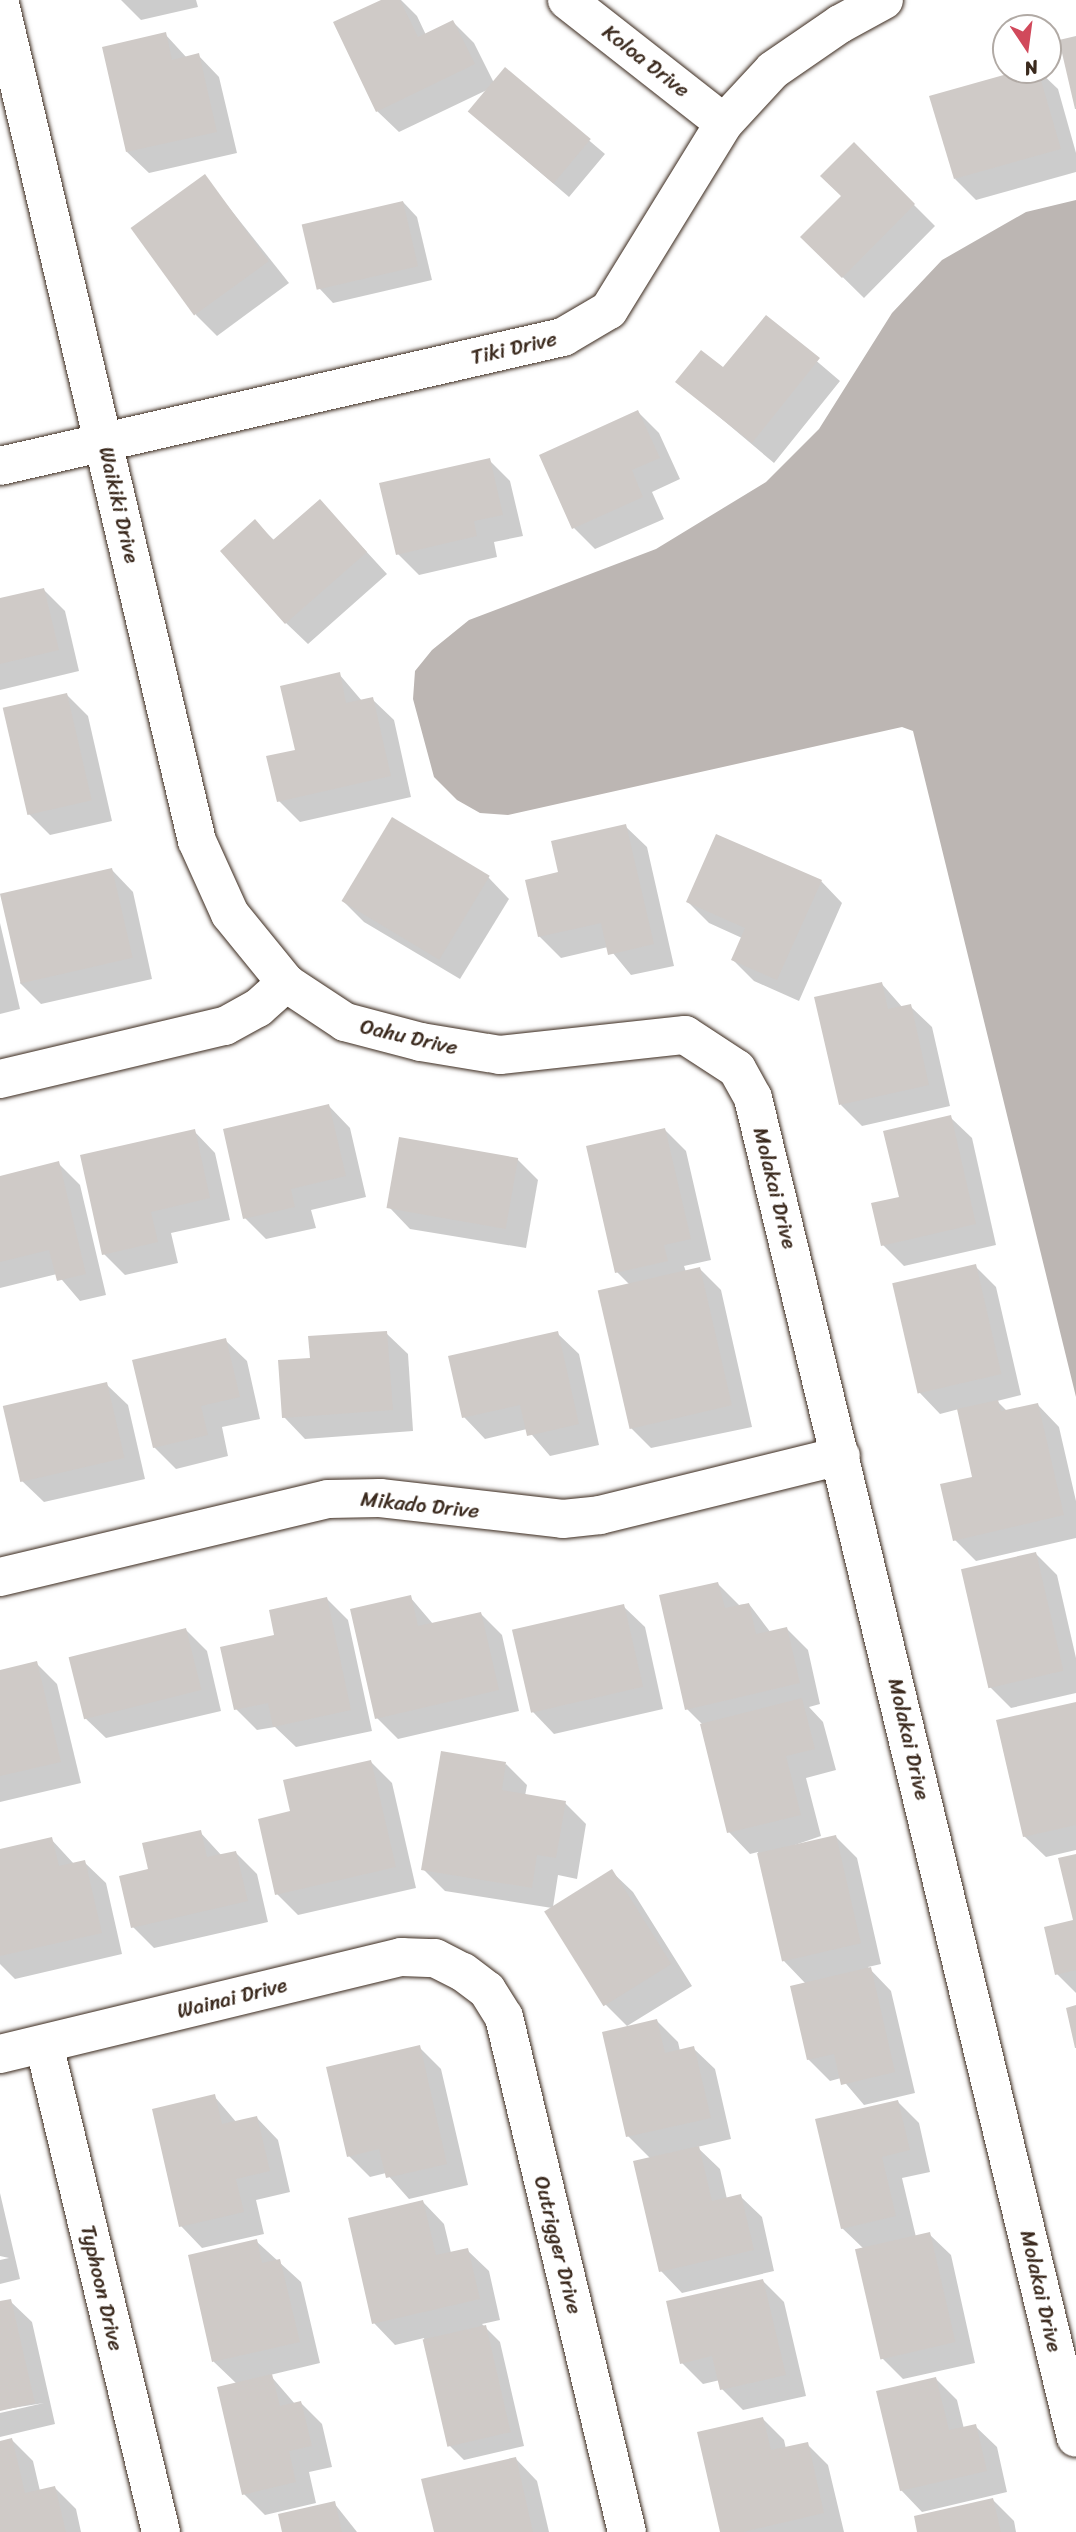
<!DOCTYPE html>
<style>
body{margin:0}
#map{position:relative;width:1076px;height:2532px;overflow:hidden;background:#fff;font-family:Sriracha,sans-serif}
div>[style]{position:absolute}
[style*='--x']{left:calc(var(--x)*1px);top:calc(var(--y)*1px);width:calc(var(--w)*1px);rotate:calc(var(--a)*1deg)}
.water>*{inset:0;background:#bcb6b3}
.shadow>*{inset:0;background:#0003}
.building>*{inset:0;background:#cfcac7;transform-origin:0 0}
.roads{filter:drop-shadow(0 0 2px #3b2a1e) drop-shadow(0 0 2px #3b2a1e)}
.minor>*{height:38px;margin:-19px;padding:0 19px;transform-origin:19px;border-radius:19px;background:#fff}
span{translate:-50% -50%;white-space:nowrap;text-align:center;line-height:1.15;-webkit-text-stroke:5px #fff;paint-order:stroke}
.street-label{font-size:21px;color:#3b2a1e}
.north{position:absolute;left:992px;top:14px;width:70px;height:70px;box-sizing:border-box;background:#fff;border:2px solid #b1aaa5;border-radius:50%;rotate:167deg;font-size:19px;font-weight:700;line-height:28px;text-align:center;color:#3b2a1e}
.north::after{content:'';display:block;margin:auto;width:24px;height:32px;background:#d1495b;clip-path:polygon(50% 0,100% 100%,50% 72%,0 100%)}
</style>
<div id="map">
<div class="water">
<div style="clip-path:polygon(1076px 200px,1076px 1397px,913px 731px,902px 727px,508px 815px,480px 813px,457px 800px,434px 777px,413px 699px,415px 671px,432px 650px,469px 620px,656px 549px,766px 482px,819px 429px,892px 313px,942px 260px,1026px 212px)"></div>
</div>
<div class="shadow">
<div style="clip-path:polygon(121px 0,196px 0,198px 7px,141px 20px)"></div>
<div style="clip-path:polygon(385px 0,401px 0,417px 16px,426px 35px,453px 22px,474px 43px,494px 83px,505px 69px,605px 154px,569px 197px,470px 112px,489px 89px,399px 132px,377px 111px)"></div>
<div style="clip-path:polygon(165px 34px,187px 58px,198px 55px,219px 77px,237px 153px,149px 173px,127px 152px)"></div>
<div style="clip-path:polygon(1028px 70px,1038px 70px,1058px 89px,1076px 153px,1076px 172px,976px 200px,955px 179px)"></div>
<div style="clip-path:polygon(854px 145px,935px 226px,864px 298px,802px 237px,844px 196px)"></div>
<div style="clip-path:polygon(204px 176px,289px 283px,217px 336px,196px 315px)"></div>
<div style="clip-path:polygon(403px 202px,417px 217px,432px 280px,333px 303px,319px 288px)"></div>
<div style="clip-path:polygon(766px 318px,840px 381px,774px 463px,678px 382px,724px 370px)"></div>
<div style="clip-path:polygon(638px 412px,659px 433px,680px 479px,652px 492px,664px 519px,595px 549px,574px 528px)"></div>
<div style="clip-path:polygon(489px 460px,510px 481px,523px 536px,494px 542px,497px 557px,419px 575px,398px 554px)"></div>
<div style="clip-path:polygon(320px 501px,387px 574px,308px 644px,286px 623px,255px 522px,275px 541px)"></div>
<div style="clip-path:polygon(44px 590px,65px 611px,79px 671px,0 690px,0 600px)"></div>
<div style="clip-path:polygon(339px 674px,362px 701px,372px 699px,394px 720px,411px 797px,300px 822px,279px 801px,297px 751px)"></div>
<div style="clip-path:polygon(67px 695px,88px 716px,112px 821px,50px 835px,29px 814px)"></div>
<div style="clip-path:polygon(625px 826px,647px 847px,674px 966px,631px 975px,608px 947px,561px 958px,539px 936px,560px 873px)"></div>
<div style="clip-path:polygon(112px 870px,133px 892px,152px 979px,41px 1004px,20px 983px)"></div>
<div style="clip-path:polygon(488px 877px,509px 899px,460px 979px,364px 922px,343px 901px)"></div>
<div style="clip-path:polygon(821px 881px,842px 903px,799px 1001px,754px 981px,733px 960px,742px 938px,709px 923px,688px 902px)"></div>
<div style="clip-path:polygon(0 923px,20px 1009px,0 1014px)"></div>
<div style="clip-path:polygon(881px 983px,903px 1008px,910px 1006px,932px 1027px,950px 1106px,862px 1126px,841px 1105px)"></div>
<div style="clip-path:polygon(329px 1106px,350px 1128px,366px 1197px,311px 1210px,316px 1228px,266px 1239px,245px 1218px)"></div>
<div style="clip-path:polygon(950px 1117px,972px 1138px,996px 1245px,904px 1266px,883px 1245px,901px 1198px)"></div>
<div style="clip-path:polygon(665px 1130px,686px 1151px,711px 1260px,684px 1266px,686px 1272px,700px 1269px,721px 1290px,752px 1427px,651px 1448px,630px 1427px,629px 1284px,617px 1272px)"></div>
<div style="clip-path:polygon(194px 1131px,215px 1153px,230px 1220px,171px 1233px,178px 1263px,125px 1275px,104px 1254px)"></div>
<div style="clip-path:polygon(517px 1159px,538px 1180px,526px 1248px,410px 1229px,389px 1207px)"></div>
<div style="clip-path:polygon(58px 1163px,80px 1185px,106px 1295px,80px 1301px,57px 1274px,0 1288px,0 1177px)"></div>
<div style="clip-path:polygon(975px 1266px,996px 1287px,1021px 1395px,997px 1401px,1008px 1412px,1038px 1405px,1059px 1427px,1076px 1501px,1076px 1538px,976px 1561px,955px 1540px,975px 1478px,959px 1409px,940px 1414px,919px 1392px)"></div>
<div style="clip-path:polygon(386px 1333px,408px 1354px,413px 1431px,305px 1439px,284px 1417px,312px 1360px)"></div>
<div style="clip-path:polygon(557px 1333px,579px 1354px,599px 1445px,550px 1456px,527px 1429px,485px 1439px,464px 1417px)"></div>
<div style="clip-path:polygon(225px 1340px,247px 1361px,260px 1419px,222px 1427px,228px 1456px,176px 1469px,154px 1447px)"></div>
<div style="clip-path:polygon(106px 1384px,128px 1405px,145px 1479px,44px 1502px,22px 1481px)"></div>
<div style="clip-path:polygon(1036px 1554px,1057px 1575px,1076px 1658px,1076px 1693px,1011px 1708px,990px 1687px)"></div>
<div style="clip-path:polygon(718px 1584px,739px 1605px,749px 1604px,771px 1633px,787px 1629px,808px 1650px,820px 1704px,809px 1707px,823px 1722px,836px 1770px,806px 1778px,821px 1836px,783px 1849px,836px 1837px,857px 1858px,881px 1964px,868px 1967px,891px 1991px,915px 2093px,864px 2105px,841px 2078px,830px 2081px,808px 2059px,806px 1984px,783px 1960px,758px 1852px,750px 1854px,729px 1832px,703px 1725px,687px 1709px)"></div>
<div style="clip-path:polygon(410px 1597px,433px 1624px,480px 1613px,502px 1635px,519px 1711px,398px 1739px,377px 1718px)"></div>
<div style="clip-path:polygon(327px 1599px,348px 1620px,372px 1731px,296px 1747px,275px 1727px,257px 1730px,236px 1709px,276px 1637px)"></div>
<div style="clip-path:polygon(623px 1606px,645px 1627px,663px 1709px,554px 1734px,533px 1712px)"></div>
<div style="clip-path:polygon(186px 1630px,207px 1651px,221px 1711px,106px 1738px,84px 1717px)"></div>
<div style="clip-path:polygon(36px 1663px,57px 1684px,81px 1783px,0 1802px,0 1671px)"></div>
<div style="clip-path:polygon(1076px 1703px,1076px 1850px,1046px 1857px,1024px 1836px)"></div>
<div style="clip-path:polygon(371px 1762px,392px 1783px,416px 1888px,298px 1915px,277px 1894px,292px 1812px)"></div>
<div style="clip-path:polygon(506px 1764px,527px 1785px,525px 1796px,565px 1803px,586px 1824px,577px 1879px,558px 1875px,553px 1907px,611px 1871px,633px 1892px,692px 1986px,627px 2026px,606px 2005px,547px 1911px,552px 1908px,445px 1891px,423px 1869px)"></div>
<div style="clip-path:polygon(200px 1832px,222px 1856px,236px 1853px,257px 1874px,268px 1922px,154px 1948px,133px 1927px,150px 1870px)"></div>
<div style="clip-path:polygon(51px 1839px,74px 1864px,84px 1862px,106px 1883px,122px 1954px,15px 1979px,0 1964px,0 1851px)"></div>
<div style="clip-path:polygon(1076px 1855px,1076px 1993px,1057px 1974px,1075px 1922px)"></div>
<div style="clip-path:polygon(657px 2021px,678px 2042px,680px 2051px,693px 2048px,715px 2069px,731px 2139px,697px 2147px,720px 2169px,727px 2199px,740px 2196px,762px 2217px,774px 2271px,682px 2293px,661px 2271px,651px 2159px,628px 2136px)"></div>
<div style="clip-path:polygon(419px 2047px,441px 2069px,468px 2185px,409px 2199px,386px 2173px,370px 2177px,349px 2156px)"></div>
<div style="clip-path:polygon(214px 2096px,237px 2123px,257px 2118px,278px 2140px,290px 2192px,256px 2200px,264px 2234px,202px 2248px,181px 2226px)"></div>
<div style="clip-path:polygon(898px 2102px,919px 2123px,930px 2172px,902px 2178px,916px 2237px,929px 2234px,951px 2255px,975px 2363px,903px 2379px,882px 2358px,864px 2249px,842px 2228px)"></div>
<div style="clip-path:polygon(0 2193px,20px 2279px,0 2284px,0 2260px,9px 2258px,0 2256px)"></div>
<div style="clip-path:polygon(423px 2202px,444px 2224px,451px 2253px,467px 2250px,489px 2271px,500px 2320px,482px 2324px,500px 2342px,524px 2446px,464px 2460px,449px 2445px,424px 2338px,395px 2345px,374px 2323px)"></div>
<div style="clip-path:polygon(256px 2241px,301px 2282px,320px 2363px,270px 2375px,295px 2404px,301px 2403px,322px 2424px,332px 2467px,309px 2472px,316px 2503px,265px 2515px,244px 2494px,237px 2384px,214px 2362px,190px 2256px)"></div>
<div style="clip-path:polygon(763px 2281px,784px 2302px,806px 2396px,743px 2410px,722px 2389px,720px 2380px,703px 2384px,682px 2363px)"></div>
<div style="clip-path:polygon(10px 2301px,32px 2322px,55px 2424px,0 2437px,0 2413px,44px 2403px,0 2410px,0 2303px)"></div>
<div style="clip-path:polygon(936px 2379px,957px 2400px,964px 2429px,975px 2426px,997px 2447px,1007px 2492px,922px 2512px,901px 2490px)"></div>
<div style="clip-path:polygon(763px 2419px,784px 2440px,786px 2449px,807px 2444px,828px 2465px,844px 2532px,722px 2532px)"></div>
<div style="clip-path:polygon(12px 2440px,33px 2461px,40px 2491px,55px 2488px,76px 2509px,81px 2532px,0 2532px,0 2442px)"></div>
<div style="clip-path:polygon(516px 2459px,537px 2481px,549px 2532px,435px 2532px)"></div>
<div style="clip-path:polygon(993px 2500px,1014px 2521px,1016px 2532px,919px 2532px)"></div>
<div style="clip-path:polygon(334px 2503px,357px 2532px,284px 2532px)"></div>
</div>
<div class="building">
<div style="clip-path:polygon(381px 0,400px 0,418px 37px,453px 20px,475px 64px,376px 112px,333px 22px)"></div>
<div style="clip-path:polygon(166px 32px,172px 60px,199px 53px,217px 132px,126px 152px,102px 47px)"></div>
<div style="clip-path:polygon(1076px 36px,1076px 109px,1075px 109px,1059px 40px)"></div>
<div style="left:505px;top:67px;width:112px;height:58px;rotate:40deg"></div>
<div style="clip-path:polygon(1022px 70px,1038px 70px,1061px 149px,954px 179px,929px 96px)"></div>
<div style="clip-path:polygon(854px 142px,915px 204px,842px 278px,800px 237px,841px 196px,820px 176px)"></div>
<div style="left:205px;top:174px;width:108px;height:92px;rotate:54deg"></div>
<div style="left:403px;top:201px;width:67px;height:104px;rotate:77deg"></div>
<div style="clip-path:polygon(766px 315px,820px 358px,752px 443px,675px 382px,701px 350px,723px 367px)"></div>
<div style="clip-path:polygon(638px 410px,660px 458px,632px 470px,643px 497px,572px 529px,539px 455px)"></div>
<div style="clip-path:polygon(490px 458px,503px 515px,474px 521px,477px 536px,396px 555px,379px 483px)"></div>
<div style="clip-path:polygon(320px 499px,367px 552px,285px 624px,220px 551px,255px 519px,273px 540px)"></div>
<div style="clip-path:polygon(44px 588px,59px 650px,0 664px,0 598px)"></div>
<div style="clip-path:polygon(340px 672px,346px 703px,373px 697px,391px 776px,277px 802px,266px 756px,295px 750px,280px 686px)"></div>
<div style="left:67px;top:693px;width:110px;height:66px;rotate:77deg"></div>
<div style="left:392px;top:817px;width:114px;height:98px;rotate:31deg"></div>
<div style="clip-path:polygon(626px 824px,654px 944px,608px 955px,601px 923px,538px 937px,525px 880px,558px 872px,551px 841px)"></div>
<div style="clip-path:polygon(716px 834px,822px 880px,777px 980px,731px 960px,745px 928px,686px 902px)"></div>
<div style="left:112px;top:868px;width:92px;height:115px;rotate:77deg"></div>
<div style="clip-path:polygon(882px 982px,888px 1009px,911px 1004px,929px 1085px,839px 1105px,814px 997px)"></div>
<div style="clip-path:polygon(329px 1104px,346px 1176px,291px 1189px,295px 1207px,243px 1219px,223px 1129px)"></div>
<div style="clip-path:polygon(951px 1115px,976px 1224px,881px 1246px,871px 1203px,899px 1197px,883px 1131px)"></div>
<div style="clip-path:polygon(665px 1128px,691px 1239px,664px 1245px,668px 1261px,615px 1273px,586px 1146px)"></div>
<div style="clip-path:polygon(195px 1129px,210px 1198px,151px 1212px,158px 1242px,102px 1255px,80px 1155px)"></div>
<div style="left:399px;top:1137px;width:121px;height:72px;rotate:10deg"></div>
<div style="clip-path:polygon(59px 1161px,86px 1274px,57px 1281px,49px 1250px,0 1262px,0 1176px)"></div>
<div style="left:976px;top:1264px;width:113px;height:86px;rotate:77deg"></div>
<div style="left:700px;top:1267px;width:142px;height:105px;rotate:77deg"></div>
<div style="clip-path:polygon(387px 1331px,393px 1410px,282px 1418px,278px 1360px,310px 1358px,308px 1336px)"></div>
<div style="clip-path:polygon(558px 1331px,579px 1424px,527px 1436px,520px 1405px,462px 1418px,448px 1356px)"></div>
<div style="clip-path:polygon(226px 1338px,240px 1397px,201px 1406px,208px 1435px,153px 1448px,132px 1360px)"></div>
<div style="left:107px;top:1382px;width:78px;height:107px;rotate:77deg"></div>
<div style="clip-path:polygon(998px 1400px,1001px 1411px,1038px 1403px,1064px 1515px,953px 1541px,940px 1484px,972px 1477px,957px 1409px)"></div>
<div style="left:1036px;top:1552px;width:122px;height:77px;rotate:77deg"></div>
<div style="clip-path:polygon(718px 1582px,725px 1608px,749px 1603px,756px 1634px,787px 1627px,800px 1683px,685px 1710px,659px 1595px)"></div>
<div style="clip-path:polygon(411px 1595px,418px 1626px,481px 1612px,499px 1690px,375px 1719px,350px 1609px)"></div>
<div style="clip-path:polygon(327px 1597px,351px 1710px,273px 1727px,268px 1703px,234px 1710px,220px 1647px,274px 1635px,269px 1610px)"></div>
<div style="left:624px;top:1604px;width:85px;height:115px;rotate:77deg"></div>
<div style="left:186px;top:1628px;width:64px;height:121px;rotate:76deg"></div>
<div style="clip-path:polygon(37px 1661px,61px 1762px,0 1776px,0 1670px)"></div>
<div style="clip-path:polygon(802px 1698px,815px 1749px,786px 1756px,801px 1815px,727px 1833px,700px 1724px)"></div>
<div style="clip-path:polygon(1076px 1702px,1076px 1825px,1023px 1837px,996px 1720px)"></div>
<div style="clip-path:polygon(441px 1751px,506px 1762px,502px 1790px,566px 1801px,556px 1858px,537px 1855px,532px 1888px,421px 1870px)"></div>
<div style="clip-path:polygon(371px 1760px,396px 1867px,275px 1895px,258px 1819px,290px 1811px,283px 1780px)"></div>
<div style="clip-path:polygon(201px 1830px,207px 1857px,236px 1851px,248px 1901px,131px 1928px,119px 1876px,148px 1869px,142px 1843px)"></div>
<div style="left:836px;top:1835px;width:111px;height:81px;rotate:77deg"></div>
<div style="clip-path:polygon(52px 1837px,59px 1866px,85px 1860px,102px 1933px,0 1956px,0 1849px)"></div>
<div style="clip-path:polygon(1076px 1854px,1076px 1970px,1055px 1975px,1044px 1927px,1073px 1920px,1058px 1858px)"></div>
<div style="left:612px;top:1869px;width:112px;height:80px;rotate:58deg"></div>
<div style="clip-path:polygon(871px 1967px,895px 2072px,841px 2085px,834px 2054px,807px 2060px,790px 1986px)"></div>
<div style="clip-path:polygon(1076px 2005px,1076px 2048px,1075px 2048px,1066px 2008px)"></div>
<div style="clip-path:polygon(657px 2019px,665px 2053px,694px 2046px,711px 2118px,626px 2137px,602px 2032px)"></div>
<div style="clip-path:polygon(420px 2045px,447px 2164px,386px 2178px,379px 2149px,347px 2157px,326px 2067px)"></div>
<div style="clip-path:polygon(215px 2094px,222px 2124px,257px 2116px,270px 2171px,236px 2179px,244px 2212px,179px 2227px,152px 2109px)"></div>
<div style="clip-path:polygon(898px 2100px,910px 2150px,882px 2157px,896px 2216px,841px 2229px,815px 2119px)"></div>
<div style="clip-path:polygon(699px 2146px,712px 2201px,741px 2194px,754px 2250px,659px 2272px,633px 2161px)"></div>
<div style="clip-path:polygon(423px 2200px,436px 2255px,468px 2248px,480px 2299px,372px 2324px,348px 2218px)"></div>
<div style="left:930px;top:2232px;width:113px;height:77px;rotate:77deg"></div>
<div style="clip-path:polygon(257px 2239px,262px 2263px,280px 2259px,300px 2342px,212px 2362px,188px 2255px)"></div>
<div style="clip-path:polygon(763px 2279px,786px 2375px,720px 2390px,712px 2356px,680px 2364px,666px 2301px)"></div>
<div style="clip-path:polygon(11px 2299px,35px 2403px,0 2411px,0 2301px)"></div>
<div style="left:486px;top:2325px;width:110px;height:65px;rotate:77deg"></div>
<div style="clip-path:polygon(272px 2374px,280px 2406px,301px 2401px,312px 2446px,289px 2451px,296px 2482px,242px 2495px,217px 2387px)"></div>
<div style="clip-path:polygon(936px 2377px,949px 2430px,976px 2424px,987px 2471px,900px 2491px,876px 2391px)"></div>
<div style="clip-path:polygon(763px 2417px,771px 2450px,808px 2442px,824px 2513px,743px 2532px,720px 2532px,697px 2432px)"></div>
<div style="clip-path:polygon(12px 2438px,25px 2493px,55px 2486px,66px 2532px,0 2532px,0 2441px)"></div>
<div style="clip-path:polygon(516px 2457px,533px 2532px,434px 2532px,421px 2479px)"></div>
<div style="clip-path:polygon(993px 2498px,1001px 2532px,917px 2532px,914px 2516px)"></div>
<div style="clip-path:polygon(335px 2501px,342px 2532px,282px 2532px,278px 2514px)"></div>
</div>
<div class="roads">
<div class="minor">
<div style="--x:567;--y:0;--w:199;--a:38.1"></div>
<div style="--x:0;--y:4;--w:860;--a:76.76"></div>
<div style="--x:197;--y:841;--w:80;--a:65.7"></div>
<div style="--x:230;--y:914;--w:89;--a:50.9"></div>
<div style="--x:0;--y:466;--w:578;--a:-12.91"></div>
<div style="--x:563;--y:337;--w:53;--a:-30.4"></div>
<div style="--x:609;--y:310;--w:220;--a:-58.4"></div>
<div style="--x:724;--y:123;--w:72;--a:-47.2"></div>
<div style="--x:773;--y:70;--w:81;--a:-34.5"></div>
<div style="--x:840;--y:24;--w:50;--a:-28.6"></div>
<div style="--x:0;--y:1079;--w:231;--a:-13.3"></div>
<div style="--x:225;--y:1026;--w:38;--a:-29"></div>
<div style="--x:258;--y:1008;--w:38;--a:-42"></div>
<div style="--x:286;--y:983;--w:71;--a:33.5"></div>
<div style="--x:345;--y:1022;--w:79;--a:14.7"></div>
<div style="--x:421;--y:1042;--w:80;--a:9.3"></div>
<div style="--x:500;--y:1055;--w:186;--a:-6.2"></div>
<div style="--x:685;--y:1035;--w:62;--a:33.2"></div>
<div style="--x:737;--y:1069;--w:33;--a:61"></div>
<div style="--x:753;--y:1098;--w:1378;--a:76.45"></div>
<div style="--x:0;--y:1577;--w:337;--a:-13.4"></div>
<div style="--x:328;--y:1499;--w:52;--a:-1.1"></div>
<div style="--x:380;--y:1498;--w:184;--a:6.5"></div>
<div style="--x:563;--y:1519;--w:37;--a:-6"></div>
<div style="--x:600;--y:1515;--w:248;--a:-13.8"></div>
<div style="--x:44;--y:2044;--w:502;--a:76.52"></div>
<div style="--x:0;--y:2054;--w:413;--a:-13.6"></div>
<div style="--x:401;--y:1957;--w:34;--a:2"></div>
<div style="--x:435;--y:1958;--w:31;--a:27"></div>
<div style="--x:463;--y:1972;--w:30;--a:37"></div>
<div style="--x:487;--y:1990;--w:32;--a:58"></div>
<div style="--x:504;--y:2017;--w:529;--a:76.57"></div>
</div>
</div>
<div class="street-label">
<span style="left:646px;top:61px;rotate:38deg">Koloa Drive</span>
<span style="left:514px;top:348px;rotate:-13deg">Tiki Drive</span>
<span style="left:119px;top:505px;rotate:77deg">Waikiki Drive</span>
<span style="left:409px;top:1037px;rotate:13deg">Oahu Drive</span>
<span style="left:775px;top:1188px;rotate:76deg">Molakai Drive</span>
<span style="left:420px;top:1505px;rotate:6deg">Mikado Drive</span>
<span style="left:909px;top:1739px;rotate:77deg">Molakai Drive</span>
<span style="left:232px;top:1998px;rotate:-14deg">Wainai Drive</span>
<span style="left:558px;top:2245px;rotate:76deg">Outrigger Drive</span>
<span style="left:102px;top:2288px;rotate:77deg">Typhoon Drive</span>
<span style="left:1041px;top:2291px;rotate:77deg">Molakai Drive</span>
</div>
<div class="north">N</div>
</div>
